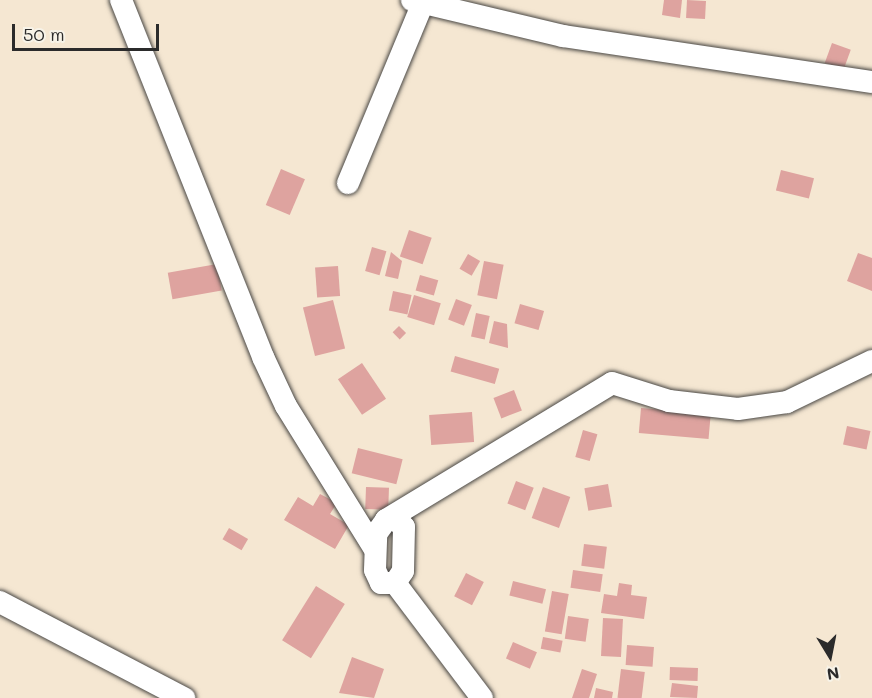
<!DOCTYPE html>
<style>
body{margin:0}
#map{position:relative;width:872px;height:698px;overflow:hidden;background:#f5e7d2;font-family:Mali,sans-serif}
div>[style]{position:absolute}
[style*='--x']{left:calc(var(--x)*1px);top:calc(var(--y)*1px);width:calc(var(--w)*1px);rotate:calc(var(--a)*1deg)}
.building>*{inset:0;background:#dea39f;transform-origin:0 0}
.roads{filter:drop-shadow(0 0 2px #494744) drop-shadow(0 0 2px #494744)}
.street>*{height:22px;margin:-11px;padding:0 11px;transform-origin:11px;border-radius:11px;background:#fff}
span{translate:-50% -50%;white-space:nowrap;text-align:center;line-height:1.15;-webkit-text-stroke:5px #f7f3e8;paint-order:stroke}
.north{position:absolute;left:800px;top:626px;width:60px;height:60px;-webkit-text-stroke:4px #f7f3e8;paint-order:stroke;rotate:170deg;font-size:16px;font-weight:700;line-height:24px;text-align:center;color:#2b2b2b}
.north::after{content:'';display:block;margin:auto;width:21px;height:27px;background:#2b2b2b;clip-path:polygon(50% 0,100% 100%,50% 72%,0 100%)}
.scale{position:absolute;left:12px;top:24px;width:147px;height:27px;box-sizing:border-box;border:3px solid #2b2b2b;border-top:0;padding-left:8px;font-size:18px;line-height:21px;white-space:nowrap;color:#2b2b2b;-webkit-text-stroke:4px #f7f3e8;paint-order:stroke}
</style>
<div id="map">
<div class="building">
<div style="clip-path:polygon(664px 0,682px 0,680px 18px,662px 15px)"></div>
<div style="left:687px;top:0;width:19px;height:18px;rotate:3deg"></div>
<div style="left:832px;top:43px;width:20px;height:21px;rotate:20deg"></div>
<div style="left:281px;top:169px;width:26px;height:39px;rotate:23deg"></div>
<div style="left:781px;top:170px;width:34px;height:21px;rotate:14deg"></div>
<div style="left:409px;top:230px;width:24px;height:28px;rotate:19deg"></div>
<div style="left:372px;top:247px;width:15px;height:25px;rotate:16deg"></div>
<div style="clip-path:polygon(391px 252px,402px 261px,398px 279px,385px 276px)"></div>
<div style="clip-path:polygon(858px 253px,872px 258px,872px 291px,847px 281px)"></div>
<div style="left:468px;top:254px;width:14px;height:17px;rotate:30deg"></div>
<div style="left:484px;top:261px;width:20px;height:35px;rotate:11deg"></div>
<div style="left:217px;top:264px;width:27px;height:50px;rotate:80deg"></div>
<div style="left:338px;top:266px;width:30px;height:23px;rotate:86deg"></div>
<div style="left:420px;top:275px;width:19px;height:16px;rotate:16deg"></div>
<div style="left:393px;top:291px;width:19px;height:20px;rotate:12deg"></div>
<div style="left:414px;top:295px;width:28px;height:23px;rotate:17deg"></div>
<div style="left:456px;top:299px;width:17px;height:22px;rotate:21deg"></div>
<div style="left:333px;top:300px;width:50px;height:31px;rotate:76deg"></div>
<div style="left:520px;top:304px;width:25px;height:20px;rotate:16deg"></div>
<div style="left:476px;top:313px;width:14px;height:24px;rotate:12deg"></div>
<div style="clip-path:polygon(494px 321px,507px 324px,508px 348px,489px 343px)"></div>
<div style="left:399px;top:326px;width:10px;height:9px;rotate:45deg"></div>
<div style="left:455px;top:356px;width:46px;height:16px;rotate:16deg"></div>
<div style="left:362px;top:363px;width:43px;height:29px;rotate:56deg"></div>
<div style="left:514px;top:390px;width:22px;height:22px;rotate:69deg"></div>
<div style="left:641px;top:408px;width:70px;height:25px;rotate:5deg"></div>
<div style="left:472px;top:412px;width:30px;height:43px;rotate:86deg"></div>
<div style="left:847px;top:426px;width:24px;height:19px;rotate:12deg"></div>
<div style="left:583px;top:430px;width:15px;height:28px;rotate:16deg"></div>
<div style="left:358px;top:448px;width:46px;height:26px;rotate:14deg"></div>
<div style="left:516px;top:481px;width:19px;height:24px;rotate:21deg"></div>
<div style="left:608px;top:484px;width:23px;height:24px;rotate:80deg"></div>
<div style="left:366px;top:487px;width:23px;height:22px;rotate:2deg"></div>
<div style="left:543px;top:487px;width:29px;height:33px;rotate:20deg"></div>
<div style="clip-path:polygon(320px 494px,337px 503px,330px 514px,349px 525px,335px 549px,284px 520px,298px 497px,313px 506px)"></div>
<div style="left:229px;top:528px;width:22px;height:13px;rotate:30deg"></div>
<div style="left:584px;top:544px;width:23px;height:22px;rotate:7deg"></div>
<div style="left:573px;top:570px;width:30px;height:18px;rotate:8deg"></div>
<div style="left:466px;top:573px;width:20px;height:26px;rotate:27deg"></div>
<div style="left:513px;top:581px;width:34px;height:15px;rotate:14deg"></div>
<div style="clip-path:polygon(619px 583px,632px 585px,631px 595px,647px 597px,644px 619px,601px 613px,604px 594px,617px 596px)"></div>
<div style="left:316px;top:586px;width:34px;height:64px;rotate:32deg"></div>
<div style="left:552px;top:591px;width:17px;height:41px;rotate:10deg"></div>
<div style="left:568px;top:616px;width:21px;height:23px;rotate:8deg"></div>
<div style="left:603px;top:618px;width:20px;height:38px;rotate:3deg"></div>
<div style="left:543px;top:637px;width:20px;height:12px;rotate:11deg"></div>
<div style="left:513px;top:642px;width:26px;height:18px;rotate:23deg"></div>
<div style="left:627px;top:645px;width:27px;height:20px;rotate:4deg"></div>
<div style="clip-path:polygon(352px 657px,384px 669px,374px 698px,339px 693px)"></div>
<div style="left:670px;top:667px;width:28px;height:13px;rotate:2deg"></div>
<div style="clip-path:polygon(582px 669px,597px 674px,589px 698px,572px 698px)"></div>
<div style="left:621px;top:669px;width:24px;height:29px;rotate:7deg"></div>
<div style="clip-path:polygon(672px 683px,698px 686px,697px 698px,670px 697px)"></div>
<div style="clip-path:polygon(596px 688px,613px 692px,612px 698px,594px 698px)"></div>
</div>
<div class="roads">
<div class="street">
<div style="--x:121;--y:0;--w:384;--a:68.3"></div>
<div style="--x:263;--y:357;--w:54;--a:64.9"></div>
<div style="--x:286;--y:406;--w:167;--a:58.2"></div>
<div style="--x:412;--y:0;--w:155;--a:13.4"></div>
<div style="--x:563;--y:36;--w:312;--a:8.5"></div>
<div style="--x:348;--y:183;--w:195;--a:-67.4"></div>
<div style="--x:395;--y:519;--w:12;--a:42"></div>
<div style="--x:404;--y:527;--w:44;--a:91.3"></div>
<div style="--x:403;--y:571;--w:14;--a:124"></div>
<div style="--x:395;--y:583;--w:14;--a:180"></div>
<div style="--x:381;--y:583;--w:14;--a:-115"></div>
<div style="--x:375;--y:570;--w:36;--a:-88"></div>
<div style="--x:376;--y:534;--w:17;--a:-54"></div>
<div style="--x:386;--y:520;--w:9;--a:-6"></div>
<div style="--x:386;--y:520;--w:264;--a:-31.2"></div>
<div style="--x:612;--y:383;--w:60;--a:17.5"></div>
<div style="--x:669;--y:401;--w:69;--a:6.6"></div>
<div style="--x:738;--y:409;--w:49;--a:-8.1"></div>
<div style="--x:787;--y:402;--w:94;--a:-25.8"></div>
<div style="--x:395;--y:583;--w:144;--a:52.9"></div>
<div style="--x:0;--y:602;--w:208;--a:27.6"></div>
</div>
</div>
<div class="north">N</div>
<div class="scale">50 m</div>
</div>
